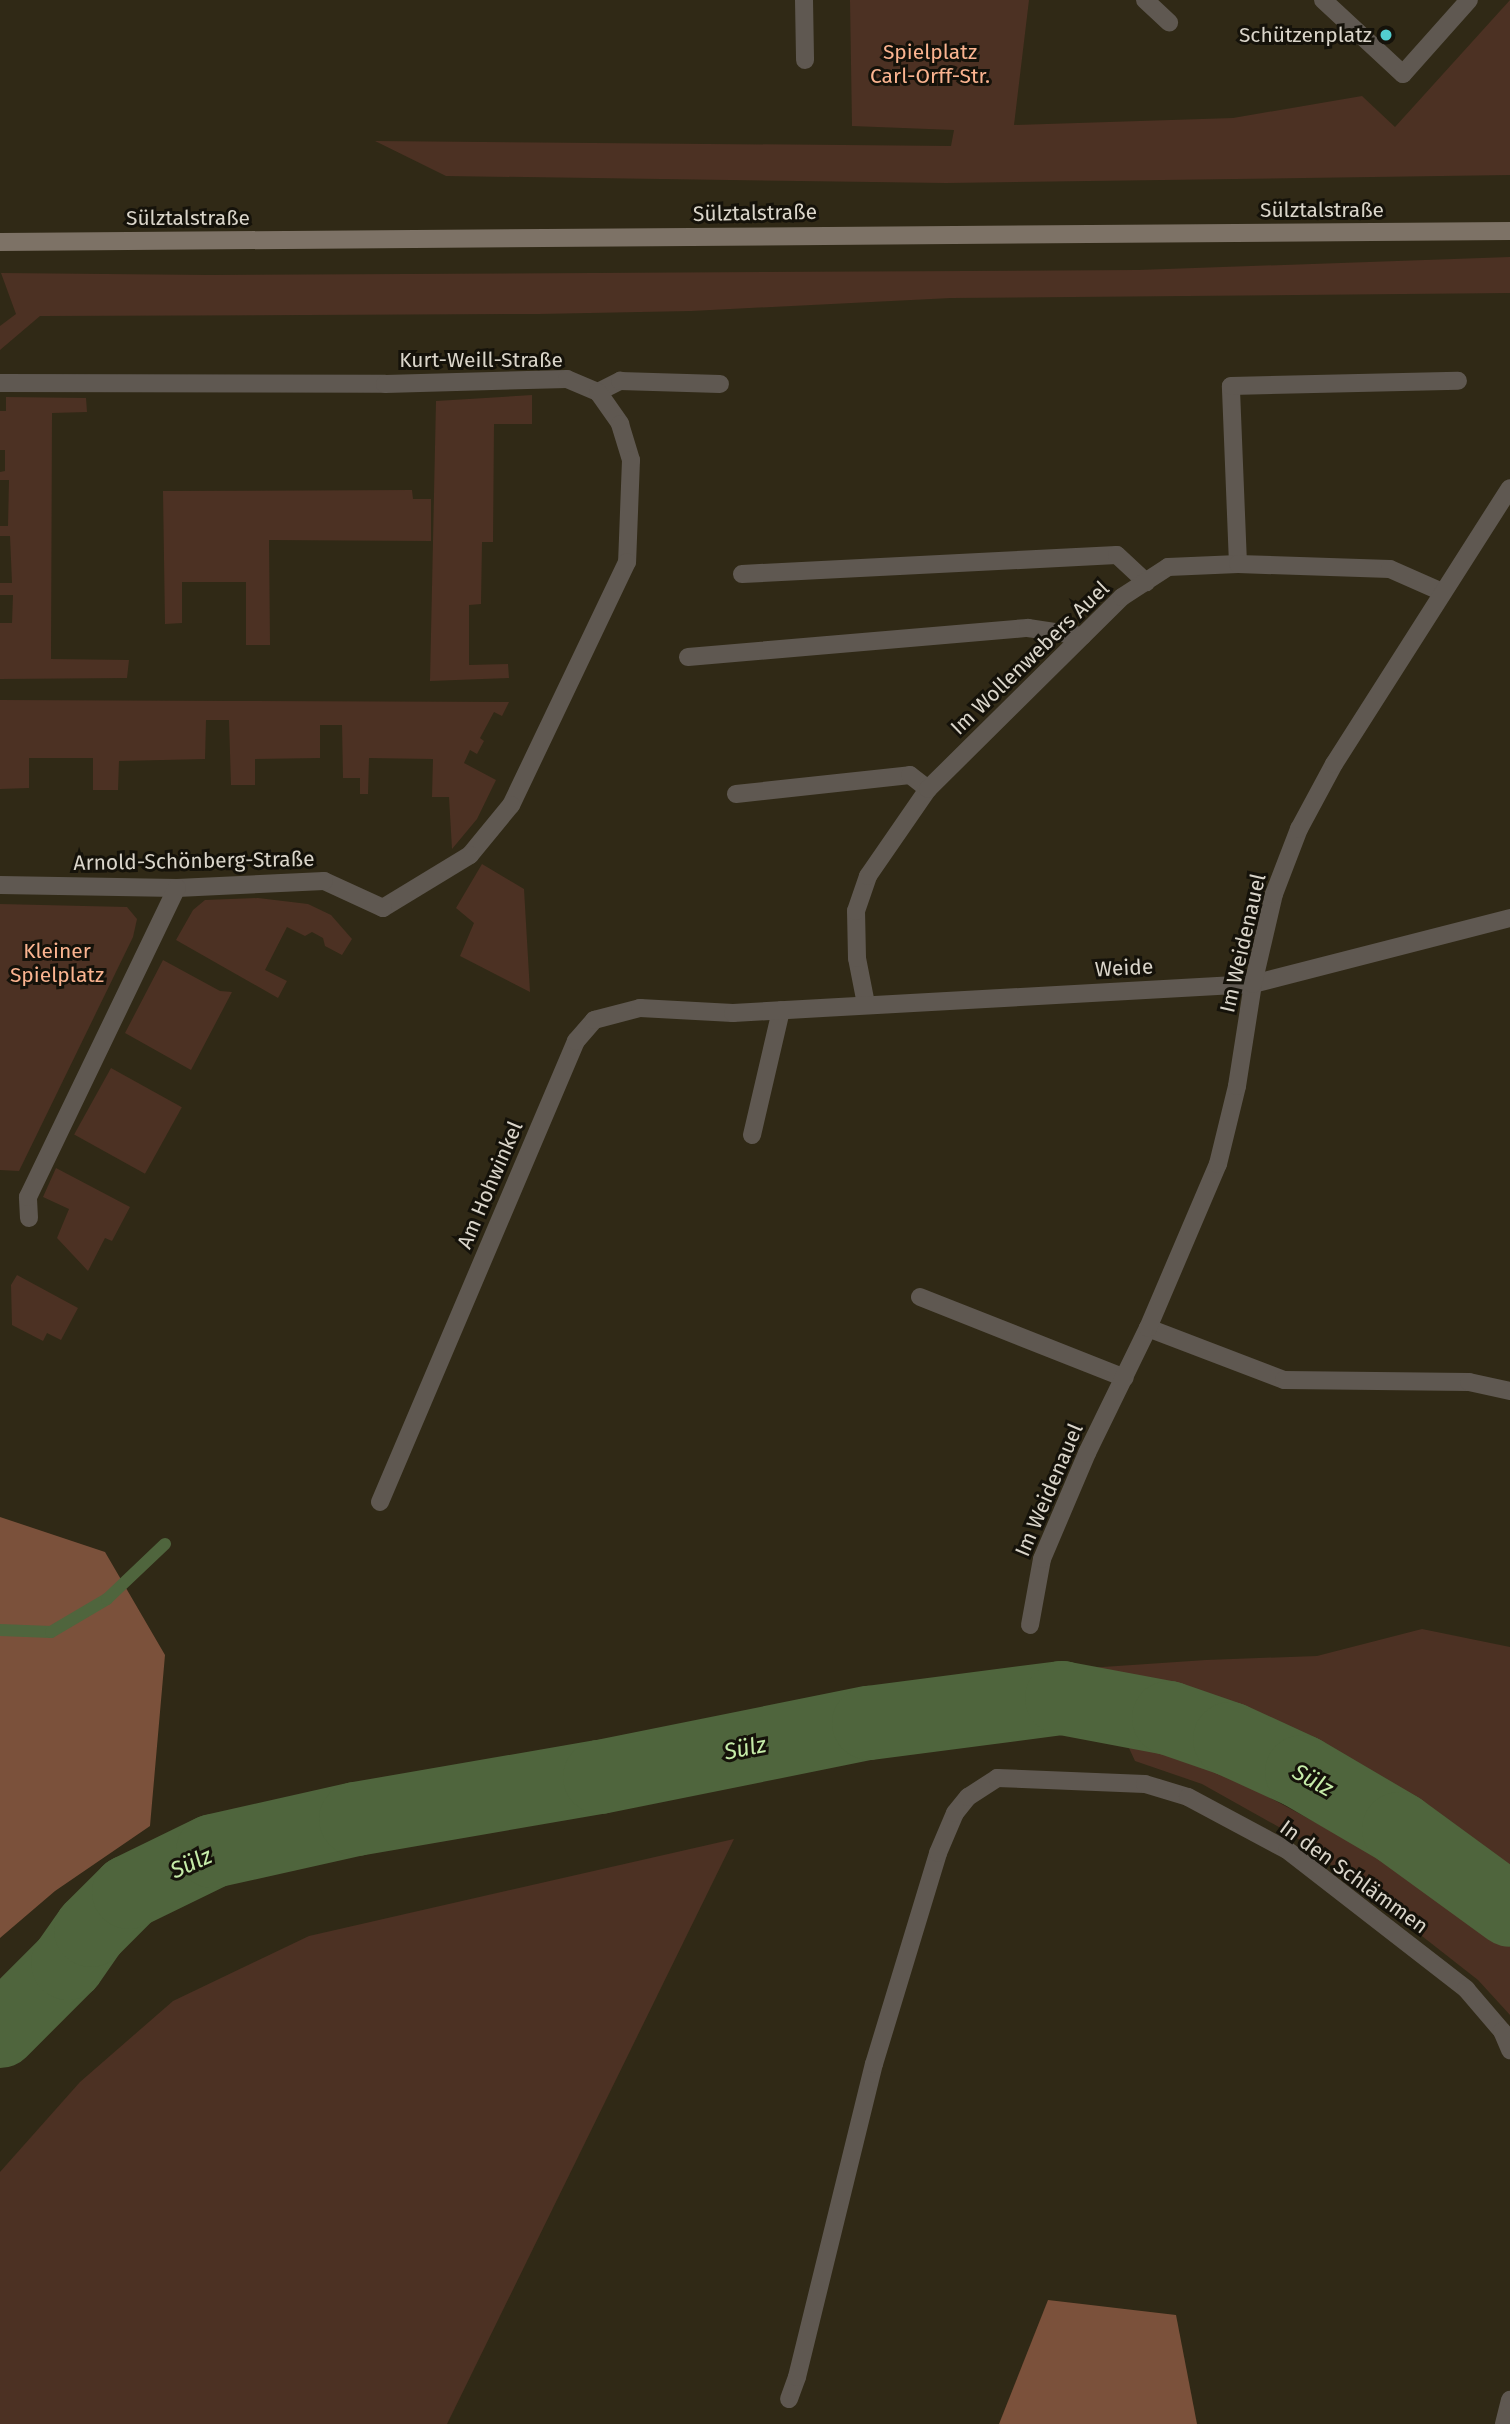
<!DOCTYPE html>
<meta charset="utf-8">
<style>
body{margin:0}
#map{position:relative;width:1510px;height:2424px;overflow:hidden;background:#302916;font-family:"Fira Sans",sans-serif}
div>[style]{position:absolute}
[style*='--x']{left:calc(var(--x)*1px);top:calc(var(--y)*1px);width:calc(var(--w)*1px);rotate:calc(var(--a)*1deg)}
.green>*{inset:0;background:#4c3123;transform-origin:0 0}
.forest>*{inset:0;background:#7b513b}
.stream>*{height:12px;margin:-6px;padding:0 6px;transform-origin:6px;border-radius:6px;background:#4f653d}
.river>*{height:74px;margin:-37px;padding:0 37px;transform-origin:37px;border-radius:37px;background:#4f653d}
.service>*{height:18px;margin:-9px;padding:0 9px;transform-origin:9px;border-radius:9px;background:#5f5851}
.minor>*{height:18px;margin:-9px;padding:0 9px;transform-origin:9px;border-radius:9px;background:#5f5851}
.secondary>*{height:18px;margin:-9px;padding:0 9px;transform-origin:9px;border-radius:9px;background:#7d7266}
.dots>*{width:19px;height:19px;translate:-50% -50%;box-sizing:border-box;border:4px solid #15120a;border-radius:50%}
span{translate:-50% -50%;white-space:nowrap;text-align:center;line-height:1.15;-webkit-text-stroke:6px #15120a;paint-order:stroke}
.poi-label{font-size:21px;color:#dad5ca}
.right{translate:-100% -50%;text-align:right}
.park-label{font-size:21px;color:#fbb490}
.street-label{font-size:21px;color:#dad5ca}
.water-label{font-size:23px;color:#c6eca9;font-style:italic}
</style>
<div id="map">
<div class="green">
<div style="clip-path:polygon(850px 0,1029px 0,1014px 125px,1233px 118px,1362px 96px,1395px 127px,1510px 0,1510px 175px,946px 183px,446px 176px,375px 141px,951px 146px,954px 130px,852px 126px)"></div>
<div style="clip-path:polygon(1510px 257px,1510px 293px,951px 298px,691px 311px,538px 314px,40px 316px,0 350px,0 326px,16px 314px,1px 273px,209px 275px,1138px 270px)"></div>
<div style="clip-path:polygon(532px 395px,532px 424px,494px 424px,493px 542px,482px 542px,481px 604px,469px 605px,469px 665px,508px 664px,509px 678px,430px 681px,436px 401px)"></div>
<div style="clip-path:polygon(6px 397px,86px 398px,87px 412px,52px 413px,51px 659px,129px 660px,127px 678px,0 679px,0 623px,12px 623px,13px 595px,0 595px,0 583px,12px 583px,10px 536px,0 536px,0 526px,8px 526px,9px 480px,0 480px,0 472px,5px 471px,5px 450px,0 450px,0 411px,6px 411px)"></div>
<div style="clip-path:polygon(412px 490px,413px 499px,431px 499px,431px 541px,269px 540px,270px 645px,246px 645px,246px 582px,182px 582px,182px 623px,165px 624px,163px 491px)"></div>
<div style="clip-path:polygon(0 700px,230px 701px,509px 702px,502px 716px,494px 712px,480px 738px,484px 741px,477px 754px,470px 750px,464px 763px,496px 780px,477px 819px,452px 849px,449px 797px,432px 797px,433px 759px,369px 758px,368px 794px,360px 794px,360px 778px,343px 778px,342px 725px,320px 725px,320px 758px,255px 759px,255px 785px,231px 785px,229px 720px,206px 720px,205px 759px,119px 761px,118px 790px,93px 790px,93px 758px,29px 758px,29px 788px,0 789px)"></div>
<div style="clip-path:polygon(482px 864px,524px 889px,530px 992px,460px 956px,474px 923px,456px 908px)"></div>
<div style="clip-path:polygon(258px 898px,308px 904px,331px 915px,352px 939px,342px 955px,325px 946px,323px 938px,312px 932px,305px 936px,287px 927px,265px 970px,287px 981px,278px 998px,176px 940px,193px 910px,205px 900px)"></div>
<div style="clip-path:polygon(0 904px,127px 907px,137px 919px,133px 937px,19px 1171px,0 1170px)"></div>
<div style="clip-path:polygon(163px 960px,220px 991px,232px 992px,191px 1070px,125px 1033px)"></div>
<div style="left:111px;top:1068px;width:81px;height:76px;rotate:29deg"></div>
<div style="clip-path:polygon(56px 1168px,130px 1207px,112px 1241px,105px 1238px,88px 1271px,57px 1238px,69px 1209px,43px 1197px)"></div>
<div style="clip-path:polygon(17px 1275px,78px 1308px,61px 1340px,47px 1333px,43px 1341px,12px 1325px,11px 1285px)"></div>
<div style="clip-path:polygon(1422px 1629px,1510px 1647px,1510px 1877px,1404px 1802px,1256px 1717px,1103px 1694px,1088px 1668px,1206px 1660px,1317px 1656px)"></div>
<div style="clip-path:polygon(1123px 1735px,1215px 1768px,1383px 1859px,1490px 1930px,1510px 1947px,1510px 2015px,1478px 1980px,1293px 1835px,1202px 1784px,1135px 1761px)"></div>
<div style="clip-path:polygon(734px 1839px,447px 2424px,0 2424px,0 2172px,80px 2082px,173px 2001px,309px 1936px)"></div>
</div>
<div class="forest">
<div style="clip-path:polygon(0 1517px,105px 1552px,165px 1655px,150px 1826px,55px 1891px,0 1938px)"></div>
<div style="clip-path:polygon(1048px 2300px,1176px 2315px,1197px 2424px,999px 2424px)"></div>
</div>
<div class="stream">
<div style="--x:0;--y:1630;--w:51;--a:2.2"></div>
<div style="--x:51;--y:1632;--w:65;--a:-30.5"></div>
<div style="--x:107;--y:1599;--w:80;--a:-43.5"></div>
</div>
<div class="river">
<div style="--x:0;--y:2031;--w:96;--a:-45"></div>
<div style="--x:68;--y:1963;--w:40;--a:-55.1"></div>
<div style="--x:91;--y:1930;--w:54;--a:-45"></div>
<div style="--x:129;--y:1892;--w:93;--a:-26"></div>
<div style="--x:213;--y:1851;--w:147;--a:-12.6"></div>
<div style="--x:356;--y:1819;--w:248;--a:-9.8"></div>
<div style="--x:600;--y:1777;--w:274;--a:-11.4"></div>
<div style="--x:869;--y:1723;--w:195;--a:-7.4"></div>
<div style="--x:1062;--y:1698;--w:109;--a:10.6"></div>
<div style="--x:1169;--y:1718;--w:65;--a:19"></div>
<div style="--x:1230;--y:1739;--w:79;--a:24.6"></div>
<div style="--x:1302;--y:1772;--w:113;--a:30.4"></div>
<div style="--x:1399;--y:1829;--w:137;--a:36.1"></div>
</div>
<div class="service">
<div style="--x:804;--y:0;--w:60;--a:89"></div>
<div style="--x:1323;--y:0;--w:109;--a:42.8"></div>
<div style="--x:1403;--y:74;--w:99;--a:-48.3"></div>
<div style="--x:598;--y:392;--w:25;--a:-27"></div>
<div style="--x:620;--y:381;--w:100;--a:1.7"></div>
<div style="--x:1238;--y:564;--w:178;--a:-92.3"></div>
<div style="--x:1231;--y:386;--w:227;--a:-1.3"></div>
<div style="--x:742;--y:574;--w:375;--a:-2.9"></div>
<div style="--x:1117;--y:555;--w:40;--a:43"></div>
<div style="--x:688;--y:657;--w:341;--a:-4.9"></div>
<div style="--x:1028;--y:628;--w:55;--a:8.4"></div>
<div style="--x:736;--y:794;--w:175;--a:-6.2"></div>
<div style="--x:910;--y:775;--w:23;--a:38"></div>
<div style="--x:752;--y:1135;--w:128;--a:-76.9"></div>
<div style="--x:920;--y:1297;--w:220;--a:21.6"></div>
<div style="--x:789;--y:2399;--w:23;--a:-70"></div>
<div style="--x:797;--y:2377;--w:322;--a:-76.2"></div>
</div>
<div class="minor">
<div style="--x:1145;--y:0;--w:33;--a:43"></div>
<div style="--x:0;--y:383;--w:385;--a:0.1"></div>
<div style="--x:385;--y:384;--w:182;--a:-1.6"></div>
<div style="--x:567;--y:379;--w:34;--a:23"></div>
<div style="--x:598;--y:392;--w:39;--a:55"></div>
<div style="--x:620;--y:424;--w:38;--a:73"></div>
<div style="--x:631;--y:460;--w:102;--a:92.2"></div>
<div style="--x:627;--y:562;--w:269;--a:115.5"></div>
<div style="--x:511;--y:805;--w:65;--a:129.4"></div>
<div style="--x:470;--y:855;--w:102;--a:148.7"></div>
<div style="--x:383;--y:908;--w:65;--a:-155.4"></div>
<div style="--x:324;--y:881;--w:147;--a:177.3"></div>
<div style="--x:177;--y:888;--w:177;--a:-179"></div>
<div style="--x:866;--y:1004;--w:47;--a:-101.1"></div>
<div style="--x:857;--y:958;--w:47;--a:-91.2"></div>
<div style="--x:856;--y:911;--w:37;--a:-71"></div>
<div style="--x:868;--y:876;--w:106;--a:-55.4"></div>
<div style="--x:928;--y:789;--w:273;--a:-44.7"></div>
<div style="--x:1122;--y:597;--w:55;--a:-33.1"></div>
<div style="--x:1168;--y:567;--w:70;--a:-2.5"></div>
<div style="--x:1238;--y:564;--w:152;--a:1.9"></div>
<div style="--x:1390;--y:569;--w:57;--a:23.9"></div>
<div style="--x:29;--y:1218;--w:21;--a:-93"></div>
<div style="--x:28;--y:1197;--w:343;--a:-64.3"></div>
<div style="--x:1148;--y:1328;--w:146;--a:20.9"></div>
<div style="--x:1284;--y:1380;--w:185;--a:0.6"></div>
<div style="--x:1469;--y:1382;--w:42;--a:12.4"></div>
<div style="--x:380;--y:1502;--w:501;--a:-66.97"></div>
<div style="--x:576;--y:1041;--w:28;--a:-49"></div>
<div style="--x:594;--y:1020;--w:48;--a:-14.6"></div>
<div style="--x:640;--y:1008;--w:93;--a:3.1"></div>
<div style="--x:733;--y:1013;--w:521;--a:-3.19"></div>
<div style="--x:1253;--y:984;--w:265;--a:-14.4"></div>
<div style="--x:1030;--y:1625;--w:67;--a:-79.7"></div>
<div style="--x:1042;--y:1559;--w:115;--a:-67"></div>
<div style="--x:1087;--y:1453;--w:139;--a:-64"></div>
<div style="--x:1148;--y:1328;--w:178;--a:-66.9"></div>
<div style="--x:1218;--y:1164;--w:80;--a:-76.3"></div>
<div style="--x:1237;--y:1086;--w:103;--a:-81.1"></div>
<div style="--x:1253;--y:984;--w:92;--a:-76.9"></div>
<div style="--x:1274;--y:894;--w:70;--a:-69"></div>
<div style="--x:1299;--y:829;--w:74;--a:-61.7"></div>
<div style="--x:1334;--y:764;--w:327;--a:-57.5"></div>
<div style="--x:874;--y:2064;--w:220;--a:-73.1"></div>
<div style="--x:938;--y:1853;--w:43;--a:-67"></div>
<div style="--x:955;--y:1813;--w:21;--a:-51"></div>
<div style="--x:968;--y:1797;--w:35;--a:-33"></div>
<div style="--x:997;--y:1778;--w:148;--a:2.3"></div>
<div style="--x:1145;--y:1784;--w:45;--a:16.8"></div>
<div style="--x:1188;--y:1797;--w:112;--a:28.2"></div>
<div style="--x:1287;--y:1850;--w:227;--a:37.8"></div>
<div style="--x:1466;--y:1989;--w:55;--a:49.4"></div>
<div style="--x:1502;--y:2031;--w:21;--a:67"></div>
<div style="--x:1504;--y:2424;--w:25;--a:-76"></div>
</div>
<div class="secondary">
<div style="--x:0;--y:242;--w:1510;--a:-0.42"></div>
</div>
<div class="dots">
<div style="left:1386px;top:35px;background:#52cdce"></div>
</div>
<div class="poi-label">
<span class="right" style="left:1372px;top:35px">Schützenplatz</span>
</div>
<div class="park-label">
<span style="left:930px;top:64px">Spielplatz<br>Carl-Orff-Str.</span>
<span style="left:57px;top:963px">Kleiner<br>Spielplatz</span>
</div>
<div class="street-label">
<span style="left:1322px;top:210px">Sülztalstraße</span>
<span style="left:755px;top:213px;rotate:-1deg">Sülztalstraße</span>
<span style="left:188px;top:218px">Sülztalstraße</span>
<span style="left:481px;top:360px">Kurt-Weill-Straße</span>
<span style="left:1030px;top:658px;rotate:-44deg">Im Wollenwebers Auel</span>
<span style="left:194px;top:861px;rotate:-1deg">Arnold-Schönberg-Straße</span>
<span style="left:1243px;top:943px;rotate:-77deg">Im Weidenauel</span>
<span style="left:1124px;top:968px;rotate:-3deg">Weide</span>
<span style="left:490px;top:1185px;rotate:-67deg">Am Hohwinkel</span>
<span style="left:1049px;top:1490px;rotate:-67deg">Im Weidenauel</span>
<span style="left:1354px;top:1877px;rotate:36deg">In den Schlämmen</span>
</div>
<div class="water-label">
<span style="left:745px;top:1748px;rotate:-11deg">Sülz</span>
<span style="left:1313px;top:1780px;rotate:29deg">Sülz</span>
<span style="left:191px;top:1863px;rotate:-24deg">Sülz</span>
</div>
</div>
